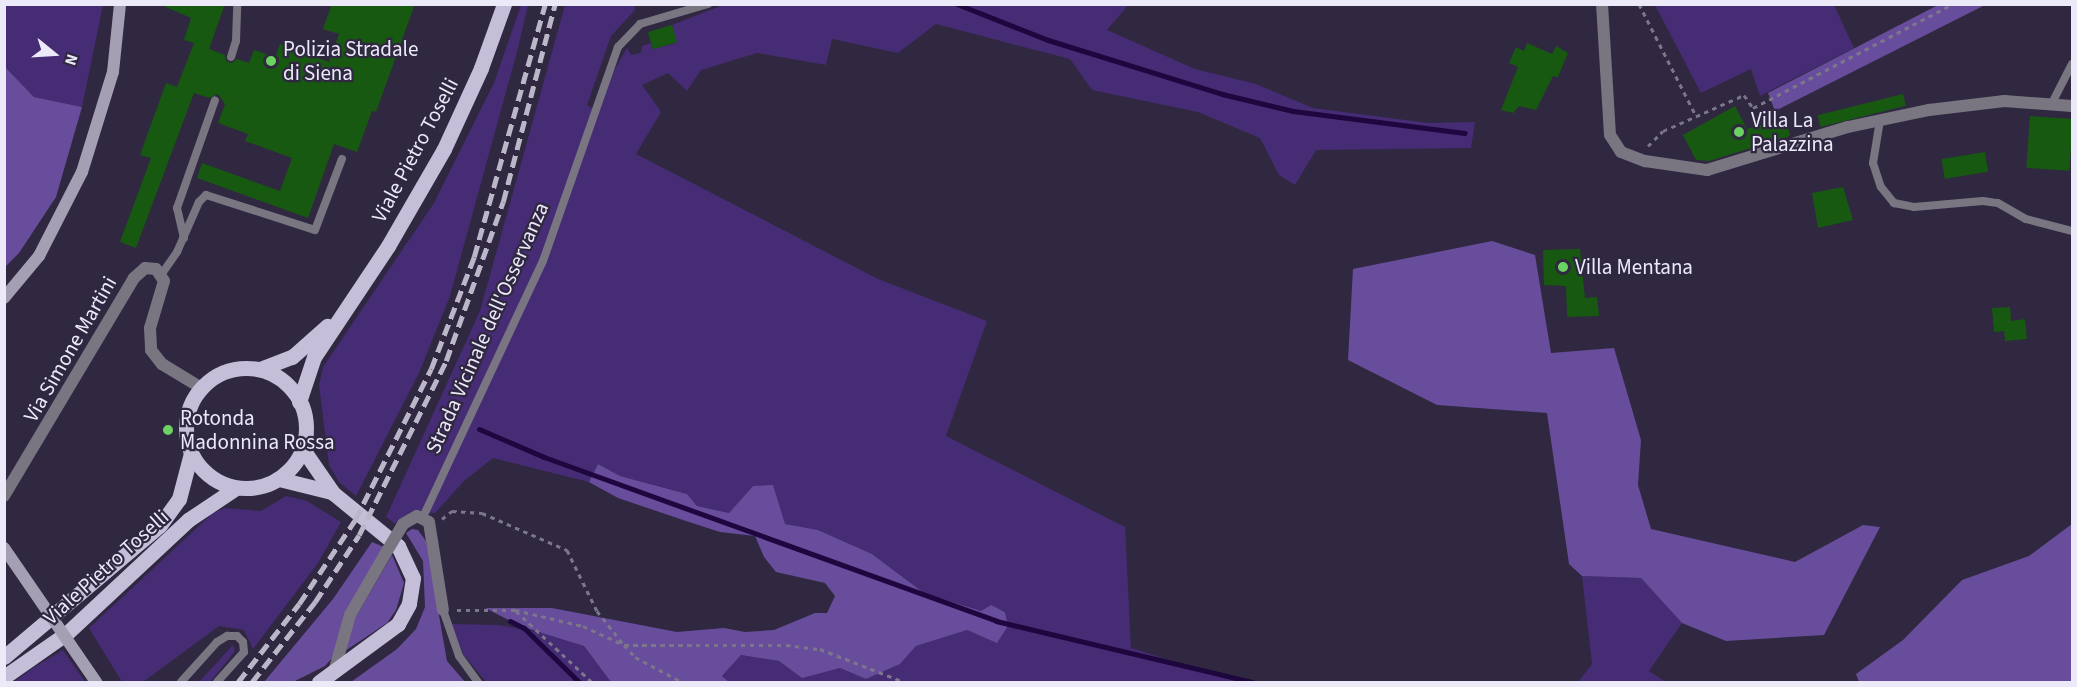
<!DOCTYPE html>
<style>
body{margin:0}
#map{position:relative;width:2077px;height:687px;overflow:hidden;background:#2f2840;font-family:"Source Sans 3",sans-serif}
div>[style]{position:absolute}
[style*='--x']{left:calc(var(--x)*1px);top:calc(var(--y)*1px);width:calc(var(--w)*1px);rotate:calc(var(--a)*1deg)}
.green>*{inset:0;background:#462c74}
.forest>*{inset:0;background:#674d9b}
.stream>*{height:5px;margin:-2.5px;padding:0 2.5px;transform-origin:2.5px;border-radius:2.5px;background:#1e063e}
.building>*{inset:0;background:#175911;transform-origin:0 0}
.path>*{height:3px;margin-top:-1.5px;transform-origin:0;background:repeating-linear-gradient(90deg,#7c768b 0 4.5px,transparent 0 9px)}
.lane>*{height:8px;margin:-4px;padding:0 4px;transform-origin:4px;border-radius:4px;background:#797682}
.street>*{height:12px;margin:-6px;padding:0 6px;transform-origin:6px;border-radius:6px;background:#797682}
.secondary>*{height:12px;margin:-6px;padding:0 6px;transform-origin:6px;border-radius:6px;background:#a49fb3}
.primary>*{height:15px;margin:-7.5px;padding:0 7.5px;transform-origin:7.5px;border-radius:7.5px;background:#c5bed9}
.primary>.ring{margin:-7.5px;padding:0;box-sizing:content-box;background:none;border:15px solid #c5bed9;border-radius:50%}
.rail>*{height:4.5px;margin-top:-2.25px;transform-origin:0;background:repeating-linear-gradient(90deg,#bbb7c9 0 12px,transparent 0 18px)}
.street-bridge>*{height:12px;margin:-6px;padding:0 6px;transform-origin:6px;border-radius:6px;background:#797682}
.secondary-bridge>*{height:12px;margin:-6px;padding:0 6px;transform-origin:6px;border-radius:6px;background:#a49fb3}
.dots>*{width:16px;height:16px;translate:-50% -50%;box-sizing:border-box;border:3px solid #2f2840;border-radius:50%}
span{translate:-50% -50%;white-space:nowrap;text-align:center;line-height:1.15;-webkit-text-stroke:4.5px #2f2840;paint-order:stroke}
.poi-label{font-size:21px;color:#ece9f9}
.left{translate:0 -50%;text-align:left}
.street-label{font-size:21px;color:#ece9f9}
.frame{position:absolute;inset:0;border:6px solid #ece9f9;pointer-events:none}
.north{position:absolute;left:24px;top:24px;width:60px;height:60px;-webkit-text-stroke:4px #2f2840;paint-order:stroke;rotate:108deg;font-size:16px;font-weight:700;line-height:24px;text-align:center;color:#ece9f9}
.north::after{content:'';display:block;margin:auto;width:21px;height:27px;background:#ece9f9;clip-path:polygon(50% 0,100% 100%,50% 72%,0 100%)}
</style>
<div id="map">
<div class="green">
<div style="clip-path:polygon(1129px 4px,1107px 30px,1195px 69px,1256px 84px,1313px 108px,1428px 123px,1475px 122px,1471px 148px,1316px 150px,1295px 185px,1279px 175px,1260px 138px,1198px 112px,1092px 90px,1070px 59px,936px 24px,898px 53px,832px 39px,826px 65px,757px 53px,701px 70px,687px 91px,668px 73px,642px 85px,661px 112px,636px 154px,878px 279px,987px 321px,946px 436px,1125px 527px,1131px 648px,1238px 682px,729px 682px,722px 676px,741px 655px,779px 661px,802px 677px,840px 668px,866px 679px,900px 664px,916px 646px,967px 630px,997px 642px,1008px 626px,1005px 611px,991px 606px,981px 611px,924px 593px,872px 554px,818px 530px,785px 524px,753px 486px,729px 513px,697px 506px,687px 494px,620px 476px,598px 464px,589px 482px,493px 458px,464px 481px,435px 513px,411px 512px,396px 524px,386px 517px,480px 311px,565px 5px,634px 5px,635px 10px,611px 36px,587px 105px,598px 112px,605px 87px,627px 48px,631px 55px,641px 53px,642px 46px,651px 43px,653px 49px,676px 43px,672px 25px,723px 5px)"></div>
<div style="clip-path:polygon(4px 5px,103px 5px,82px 107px,34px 97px,5px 67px)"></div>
<div style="clip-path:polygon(521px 5px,528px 5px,518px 48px,450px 296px,419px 373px,356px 496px,339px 482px,329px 465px,319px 385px,323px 367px,434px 203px,494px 83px)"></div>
<div style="clip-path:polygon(1655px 5px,1834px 5px,1854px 48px,1760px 96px,1751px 69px,1701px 93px)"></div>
<div style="clip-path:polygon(286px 496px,307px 501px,341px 522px,318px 563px,253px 649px,244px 630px,219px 626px,143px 682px,122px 682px,89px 628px,213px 513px,225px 508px,261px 511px)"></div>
<div style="clip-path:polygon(1582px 576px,1641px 578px,1682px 623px,1649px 671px,1666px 682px,1578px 682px,1592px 664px)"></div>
<div style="clip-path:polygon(452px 624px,498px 625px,562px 636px,584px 646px,611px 682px,486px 682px,463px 654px)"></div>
<div style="clip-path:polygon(233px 645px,235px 651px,210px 682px,199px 682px)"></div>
<div style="clip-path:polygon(63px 650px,85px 682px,14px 682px,33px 668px)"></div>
</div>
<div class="forest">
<div style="clip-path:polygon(1940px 4px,1985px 5px,1775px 111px,1768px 93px)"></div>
<div style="clip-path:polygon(5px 67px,34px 97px,82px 107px,56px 197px,19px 253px,5px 267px)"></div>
<div style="clip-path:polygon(1492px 241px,1535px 255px,1551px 353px,1614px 348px,1641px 440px,1638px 485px,1651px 529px,1795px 562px,1863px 525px,1880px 527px,1824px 635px,1726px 641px,1682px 623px,1641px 578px,1582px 576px,1569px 564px,1547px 413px,1437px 405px,1348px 360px,1353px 269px)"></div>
<div style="clip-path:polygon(598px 464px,620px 476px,687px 494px,697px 506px,729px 513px,753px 486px,773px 485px,785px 524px,818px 530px,872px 554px,924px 593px,981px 611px,991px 605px,1005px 612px,1008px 626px,997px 643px,967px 630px,916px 646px,900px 664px,866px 679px,840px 668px,802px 678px,779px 661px,741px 655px,722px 676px,729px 682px,611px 682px,584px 646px,520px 626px,485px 608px,552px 608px,677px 632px,724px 628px,745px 632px,774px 630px,815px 613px,827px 613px,835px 596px,825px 583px,776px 572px,764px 557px,755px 536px,720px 532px,686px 521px,618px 498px,589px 482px)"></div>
<div style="clip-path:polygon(2072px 524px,2072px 682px,1859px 682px,1856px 674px,1903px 640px,1962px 580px,2029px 556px)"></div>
<div style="clip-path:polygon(412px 529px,418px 530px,426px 541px,447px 661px,465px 682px,351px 682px,397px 649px,416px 629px,425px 607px,423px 561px,406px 533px)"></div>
<div style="clip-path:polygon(372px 542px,384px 547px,346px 612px,332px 658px,325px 666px,293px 682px,264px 682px,333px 599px)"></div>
<div style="clip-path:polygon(392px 555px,404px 583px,396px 610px,387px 623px,345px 651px,351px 625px)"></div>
</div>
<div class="stream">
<div style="--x:957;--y:4;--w:98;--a:21.6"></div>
<div style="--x:1048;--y:40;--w:182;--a:17.2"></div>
<div style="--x:1222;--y:94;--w:73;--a:13.5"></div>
<div style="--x:1293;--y:111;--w:173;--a:7.3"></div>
<div style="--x:479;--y:429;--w:71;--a:23.3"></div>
<div style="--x:544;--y:457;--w:481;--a:19.9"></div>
<div style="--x:996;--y:621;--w:264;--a:13.4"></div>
<div style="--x:510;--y:621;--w:16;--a:27"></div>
<div style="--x:524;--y:628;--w:77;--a:44.5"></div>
</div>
<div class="building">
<div style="clip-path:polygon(159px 4px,225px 4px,209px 49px,225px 55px,226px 61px,232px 63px,237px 59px,249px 63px,254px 50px,275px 57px,280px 44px,329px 62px,339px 34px,323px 29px,332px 4px,415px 4px,376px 112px,372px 111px,357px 152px,334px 144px,308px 218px,197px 178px,202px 163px,280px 191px,292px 158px,245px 141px,248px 134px,218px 123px,225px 104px,218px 94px,209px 98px,194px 93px,136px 248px,120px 242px,151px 158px,140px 155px,166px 83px,177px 87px,194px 43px,184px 40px,191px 18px)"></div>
<div style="left:672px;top:25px;width:18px;height:25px;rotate:74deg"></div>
<div style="clip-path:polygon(1527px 43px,1552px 54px,1556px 46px,1568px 53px,1558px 77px,1553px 76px,1536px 110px,1519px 106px,1513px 113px,1501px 110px,1518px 67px,1509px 63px,1516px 47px,1524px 51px)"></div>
<div style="left:1903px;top:94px;width:12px;height:88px;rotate:76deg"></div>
<div style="clip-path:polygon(1735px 106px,1747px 129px,1786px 118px,1790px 136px,1709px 161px,1696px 160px,1683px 135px)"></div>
<div style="left:2030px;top:116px;width:43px;height:52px;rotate:4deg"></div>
<div style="left:1985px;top:152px;width:20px;height:44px;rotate:81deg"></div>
<div style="clip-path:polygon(1843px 187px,1853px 220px,1818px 228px,1812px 193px)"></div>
<div style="clip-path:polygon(1580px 249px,1585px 298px,1597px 297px,1599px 316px,1567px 317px,1566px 286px,1544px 285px,1543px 250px)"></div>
<div style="clip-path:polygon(2010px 307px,2011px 321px,2025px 319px,2027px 339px,2005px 341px,2004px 331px,1994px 332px,1992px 308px)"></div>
</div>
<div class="path">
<div style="--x:1639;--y:4;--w:126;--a:63"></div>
<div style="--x:1648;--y:146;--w:21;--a:-45"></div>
<div style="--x:1663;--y:131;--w:89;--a:-24"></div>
<div style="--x:1744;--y:95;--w:16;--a:55"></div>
<div style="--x:1753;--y:108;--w:225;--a:-27.5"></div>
<div style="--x:442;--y:519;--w:13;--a:-39"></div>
<div style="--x:452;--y:511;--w:30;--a:4"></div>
<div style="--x:482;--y:513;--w:93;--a:23.5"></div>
<div style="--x:567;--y:550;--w:68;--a:63.8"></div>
<div style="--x:597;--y:611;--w:43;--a:51.5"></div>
<div style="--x:624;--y:645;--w:162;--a:0"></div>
<div style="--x:786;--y:645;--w:34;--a:7"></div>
<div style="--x:820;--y:649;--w:90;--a:21.4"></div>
<div style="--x:457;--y:610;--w:58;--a:0"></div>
<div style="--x:515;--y:610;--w:70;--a:13.2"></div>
<div style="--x:583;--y:626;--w:45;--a:24.9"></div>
<div style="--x:624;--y:645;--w:16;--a:47"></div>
<div style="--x:635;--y:657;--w:53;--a:28"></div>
<div style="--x:516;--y:611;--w:104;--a:43.1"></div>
</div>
<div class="lane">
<div style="--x:231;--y:57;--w:17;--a:-73"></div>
<div style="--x:236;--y:41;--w:37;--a:-88"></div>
<div style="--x:2052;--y:103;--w:44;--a:-62.9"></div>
<div style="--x:1880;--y:120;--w:44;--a:99.2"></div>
<div style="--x:1873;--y:163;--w:25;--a:72"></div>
<div style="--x:1881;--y:187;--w:21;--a:51"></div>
<div style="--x:1894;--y:203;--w:20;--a:11"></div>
<div style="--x:1914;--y:207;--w:69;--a:-5"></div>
<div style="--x:1983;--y:201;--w:15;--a:8"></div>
<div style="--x:1998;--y:203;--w:32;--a:30"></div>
<div style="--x:2026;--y:219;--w:48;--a:14.6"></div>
<div style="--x:184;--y:238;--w:31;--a:-103"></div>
<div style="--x:177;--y:208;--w:114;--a:-70.6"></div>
<div style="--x:161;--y:275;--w:28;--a:-55"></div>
<div style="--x:177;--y:252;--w:55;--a:-66.3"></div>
<div style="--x:199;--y:202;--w:10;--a:-45"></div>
<div style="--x:206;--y:195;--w:114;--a:17.8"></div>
<div style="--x:315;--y:230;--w:76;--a:-69.2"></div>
<div style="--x:423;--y:517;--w:283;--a:-64.9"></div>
<div style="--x:543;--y:261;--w:227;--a:-70.7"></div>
<div style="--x:618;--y:47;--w:32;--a:-46"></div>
<div style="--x:640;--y:24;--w:71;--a:-16.4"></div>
<div style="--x:443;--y:610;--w:49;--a:70.8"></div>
<div style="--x:459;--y:656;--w:32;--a:54"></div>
<div style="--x:181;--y:682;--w:54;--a:-48"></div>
<div style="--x:217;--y:642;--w:12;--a:-31"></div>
<div style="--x:227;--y:636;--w:10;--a:0"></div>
<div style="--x:237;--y:636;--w:8;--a:45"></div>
<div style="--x:243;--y:642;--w:10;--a:84"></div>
<div style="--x:244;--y:652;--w:40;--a:132"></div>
</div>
<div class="street">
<div style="--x:1602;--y:4;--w:131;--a:86.5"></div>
<div style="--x:1610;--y:135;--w:20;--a:57"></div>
<div style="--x:1621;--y:152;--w:26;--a:21"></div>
<div style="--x:1645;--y:161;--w:63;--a:8.3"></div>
<div style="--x:1707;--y:170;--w:147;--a:-17"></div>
<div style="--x:1848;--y:127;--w:83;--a:-11.9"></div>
<div style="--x:1929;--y:110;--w:76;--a:-6.8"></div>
<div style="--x:2004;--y:101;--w:68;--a:4.2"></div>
<div style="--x:4;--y:496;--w:254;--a:-59.2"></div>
<div style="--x:134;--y:278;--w:15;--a:-42"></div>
<div style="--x:145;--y:268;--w:11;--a:5"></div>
<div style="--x:156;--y:269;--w:14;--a:56"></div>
<div style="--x:164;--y:281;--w:49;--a:106.6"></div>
<div style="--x:150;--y:328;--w:22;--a:87"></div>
<div style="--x:151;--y:350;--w:18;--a:52"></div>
<div style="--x:162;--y:364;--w:44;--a:31.2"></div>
<div style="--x:403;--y:524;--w:16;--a:-30"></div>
<div style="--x:417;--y:516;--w:13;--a:27"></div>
<div style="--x:429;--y:522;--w:89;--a:81"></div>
<div style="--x:334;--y:672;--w:59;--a:-74.3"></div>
<div style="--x:350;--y:615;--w:74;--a:-60"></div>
</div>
<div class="secondary">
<div style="--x:4;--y:298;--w:55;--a:-50.2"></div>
<div style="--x:39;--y:256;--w:94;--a:-62.9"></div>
<div style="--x:82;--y:172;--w:105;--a:-72.8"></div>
<div style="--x:113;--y:72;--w:68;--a:-84.1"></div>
</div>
<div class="primary">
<div class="ring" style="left:186px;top:368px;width:105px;height:105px"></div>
<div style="--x:260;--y:369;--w:34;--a:-21"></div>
<div style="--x:292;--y:357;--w:47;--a:-41.5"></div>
<div style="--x:299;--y:402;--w:47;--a:-71.6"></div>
<div style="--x:314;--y:357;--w:133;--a:-56.3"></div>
<div style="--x:388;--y:246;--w:112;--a:-60"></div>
<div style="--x:444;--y:149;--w:89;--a:-65.4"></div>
<div style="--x:481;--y:68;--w:68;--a:-70.2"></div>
<div style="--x:302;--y:448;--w:55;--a:55.4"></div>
<div style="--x:333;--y:493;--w:84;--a:39.2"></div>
<div style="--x:398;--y:546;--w:35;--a:65"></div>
<div style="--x:413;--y:578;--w:26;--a:99"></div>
<div style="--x:409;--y:604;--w:23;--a:119"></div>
<div style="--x:398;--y:624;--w:98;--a:143.7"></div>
<div style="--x:279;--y:479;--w:54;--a:14"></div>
<div style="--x:4;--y:657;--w:204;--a:-40.2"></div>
<div style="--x:160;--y:525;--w:32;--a:-54"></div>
<div style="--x:179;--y:499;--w:48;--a:-75.4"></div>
<div style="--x:4;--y:677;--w:77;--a:-34.9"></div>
<div style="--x:67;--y:633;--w:166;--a:-43"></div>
<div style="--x:188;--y:520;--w:58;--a:-33.7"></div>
</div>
<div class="rail">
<div style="--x:238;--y:682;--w:99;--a:-52"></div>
<div style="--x:299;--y:604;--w:101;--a:-56.3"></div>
<div style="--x:355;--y:520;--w:169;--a:-63.3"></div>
<div style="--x:431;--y:369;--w:120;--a:-69"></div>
<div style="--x:474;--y:257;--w:263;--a:-74.3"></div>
<div style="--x:252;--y:682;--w:102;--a:-51.8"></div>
<div style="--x:315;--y:602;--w:80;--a:-56.7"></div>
<div style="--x:359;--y:535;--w:195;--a:-63.4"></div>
<div style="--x:446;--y:361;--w:169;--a:-70.3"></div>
<div style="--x:503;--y:202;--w:205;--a:-75.3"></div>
</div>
<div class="street-bridge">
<div style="--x:387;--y:551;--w:31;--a:-59"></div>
</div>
<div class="secondary-bridge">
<div style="--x:4;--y:548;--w:163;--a:55.5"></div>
</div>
<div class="dots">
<div style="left:271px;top:61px;background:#6cd362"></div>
<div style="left:1739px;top:132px;background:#6cd362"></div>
<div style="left:1563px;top:267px;background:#6cd362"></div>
<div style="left:168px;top:430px;background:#6cd362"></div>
</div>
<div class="poi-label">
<span class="left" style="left:283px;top:61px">Polizia Stradale<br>di Siena</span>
<span class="left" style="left:1751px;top:132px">Villa La<br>Palazzina</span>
<span class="left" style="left:1575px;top:267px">Villa Mentana</span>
<span class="left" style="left:180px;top:430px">Rotonda<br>Madonnina Rossa</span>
</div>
<div class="street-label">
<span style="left:415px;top:150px;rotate:-62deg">Viale Pietro Toselli</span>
<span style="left:487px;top:328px;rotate:-66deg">Strada Vicinale dell'Osservanza</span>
<span style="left:70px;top:349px;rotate:-60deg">Via Simone Martini</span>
<span style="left:106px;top:567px;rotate:-42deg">Viale Pietro Toselli</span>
</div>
<div class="frame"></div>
<div class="north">N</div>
</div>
